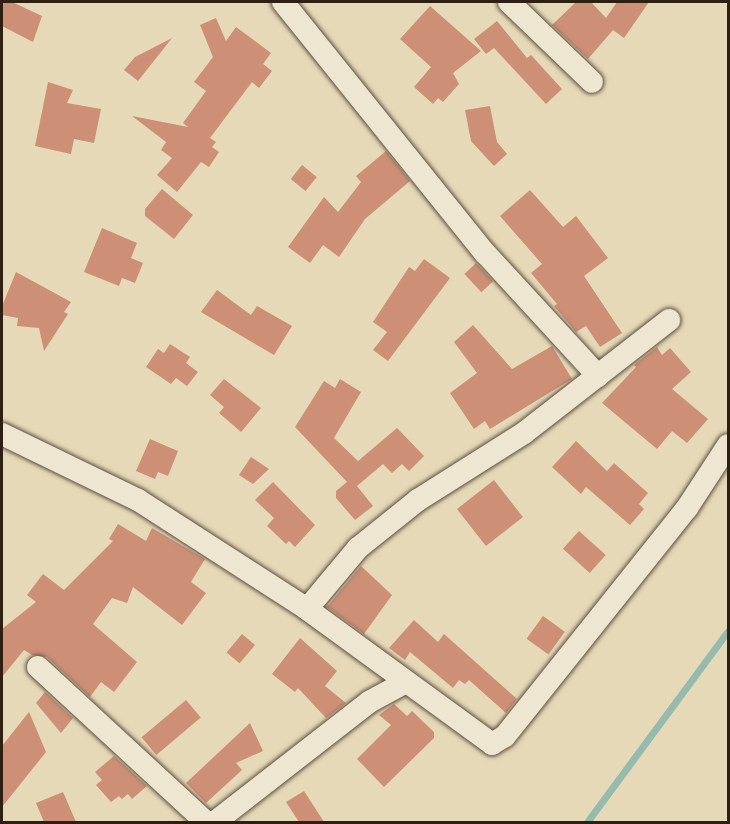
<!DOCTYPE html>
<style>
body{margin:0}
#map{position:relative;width:730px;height:824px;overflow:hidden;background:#e5d9b8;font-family:Cardo,serif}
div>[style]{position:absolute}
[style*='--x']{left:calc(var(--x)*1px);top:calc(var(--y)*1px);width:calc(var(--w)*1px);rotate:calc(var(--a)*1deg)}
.stream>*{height:7px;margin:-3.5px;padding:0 3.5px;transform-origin:3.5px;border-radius:3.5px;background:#96baab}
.building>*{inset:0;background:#cd9077;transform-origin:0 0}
.roads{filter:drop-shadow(0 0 2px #5c4e3d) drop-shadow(0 0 2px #5c4e3d)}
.minor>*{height:22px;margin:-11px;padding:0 11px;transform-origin:11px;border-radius:11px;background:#eee6d1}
span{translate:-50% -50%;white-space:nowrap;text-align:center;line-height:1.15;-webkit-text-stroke:4.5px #eee6d1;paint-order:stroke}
.frame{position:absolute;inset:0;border:3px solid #2e1f14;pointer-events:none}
</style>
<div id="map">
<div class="stream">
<div style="--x:587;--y:822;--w:237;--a:-53.6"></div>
</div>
<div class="building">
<div style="clip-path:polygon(2px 2px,12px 2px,42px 16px,33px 42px,2px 26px)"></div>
<div style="clip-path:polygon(576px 2px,591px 2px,606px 18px,617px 2px,649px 2px,624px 38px,613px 30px,588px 59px,552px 25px)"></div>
<div style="clip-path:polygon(430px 6px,481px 51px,453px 73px,459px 84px,443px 102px,438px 98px,433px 104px,414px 87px,431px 67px,400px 39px)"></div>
<div style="clip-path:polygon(216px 18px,226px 41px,236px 27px,271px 53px,263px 64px,272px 71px,259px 88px,252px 82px,210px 138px,216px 142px,212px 147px,219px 152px,209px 167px,201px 162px,177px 192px,157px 175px,172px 158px,161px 150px,166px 142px,132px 116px,188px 127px,183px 123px,206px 91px,194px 82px,213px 57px,200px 25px)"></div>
<div style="clip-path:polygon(497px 21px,527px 58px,531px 55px,562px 89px,546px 104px,494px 48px,486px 54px,474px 39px)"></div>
<div style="clip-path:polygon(172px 38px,138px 81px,124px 70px,135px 57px)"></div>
<div style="clip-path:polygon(48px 82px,73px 90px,67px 103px,101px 109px,94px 143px,74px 139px,71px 154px,35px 146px)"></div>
<div style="clip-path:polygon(490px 106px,497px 142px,507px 154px,494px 166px,471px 141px,465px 110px)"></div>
<div style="clip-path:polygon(386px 151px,410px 181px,365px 219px,339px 257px,323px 245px,310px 263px,288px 247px,324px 197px,338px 212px,361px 182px,356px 176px)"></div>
<div style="left:302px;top:165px;width:19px;height:18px;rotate:39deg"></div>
<div style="clip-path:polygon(162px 189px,193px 215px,174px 239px,145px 216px,145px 209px)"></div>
<div style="clip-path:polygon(530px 190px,563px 227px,576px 216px,608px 258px,584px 276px,622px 333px,600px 347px,586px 326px,576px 332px,554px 306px,557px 304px,531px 273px,542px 264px,500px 216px)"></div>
<div style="clip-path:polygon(102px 228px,137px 243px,131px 258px,143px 263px,135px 283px,122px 278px,119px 286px,84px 272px)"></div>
<div style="clip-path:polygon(424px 259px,450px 278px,388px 361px,373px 350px,387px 332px,373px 322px,409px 267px,415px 271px)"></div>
<div style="left:476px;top:263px;width:25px;height:16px;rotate:47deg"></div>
<div style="clip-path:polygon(16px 272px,71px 302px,64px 312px,68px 314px,44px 351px,39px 328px,17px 326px,18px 318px,2px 315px,2px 306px)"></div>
<div style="clip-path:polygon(217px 290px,251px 315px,257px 306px,292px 326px,274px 355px,201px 312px)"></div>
<div style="clip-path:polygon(473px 325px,512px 369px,552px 346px,572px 379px,490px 429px,485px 421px,474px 429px,450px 393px,477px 373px,454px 342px)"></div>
<div style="clip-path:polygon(170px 344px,190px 357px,186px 363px,198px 372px,187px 386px,176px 378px,171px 384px,146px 367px,158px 349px,164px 353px)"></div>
<div style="clip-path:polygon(657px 347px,662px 355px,670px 348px,691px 372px,672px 389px,708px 419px,687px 443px,672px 431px,657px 449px,602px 403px,636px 367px,634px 365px)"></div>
<div style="clip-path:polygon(224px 379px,261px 408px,241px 432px,219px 413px,224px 407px,210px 395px)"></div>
<div style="clip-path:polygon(340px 379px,361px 392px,334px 438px,358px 461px,397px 428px,424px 456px,409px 471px,402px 464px,392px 473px,383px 464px,357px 486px,373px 506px,355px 520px,336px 498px,336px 491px,347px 482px,295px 427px,324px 381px,335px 388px)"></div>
<div style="clip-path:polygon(150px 439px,178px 451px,168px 476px,158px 472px,155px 479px,136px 471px)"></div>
<div style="clip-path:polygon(576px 441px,607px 471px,614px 463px,648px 493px,639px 504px,644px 509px,630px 525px,586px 487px,581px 494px,552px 467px)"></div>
<div style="clip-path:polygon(251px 457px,269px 469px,253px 484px,239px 475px)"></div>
<div style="left:494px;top:480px;width:47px;height:47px;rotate:52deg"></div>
<div style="clip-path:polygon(273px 482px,315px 525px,295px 547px,289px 541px,286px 544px,267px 526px,274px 518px,255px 500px)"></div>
<div style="clip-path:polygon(118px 524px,146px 541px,152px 528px,205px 559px,191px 582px,206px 593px,182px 625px,133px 587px,127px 603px,112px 598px,93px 624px,137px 662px,114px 692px,101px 682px,90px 697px,47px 657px,32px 655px,24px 650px,2px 677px,2px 629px,36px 602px,27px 595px,43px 574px,64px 590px,113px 541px,109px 539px)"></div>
<div style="left:579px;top:531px;width:36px;height:24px;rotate:42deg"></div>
<div style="clip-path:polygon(361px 566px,392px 595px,364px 634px,327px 607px)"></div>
<div style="left:543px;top:616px;width:27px;height:28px;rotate:36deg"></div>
<div style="clip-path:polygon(414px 620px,438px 642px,444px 634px,517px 699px,506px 713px,469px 680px,465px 684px,459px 680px,453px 688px,410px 652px,405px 660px,389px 648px)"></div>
<div style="left:242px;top:634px;width:17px;height:24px;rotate:40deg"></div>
<div style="clip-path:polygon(300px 638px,337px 671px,325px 686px,346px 703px,326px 718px,298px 688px,295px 692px,272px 674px)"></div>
<div style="clip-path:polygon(45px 692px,73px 718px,61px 733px,36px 703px)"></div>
<div style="left:186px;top:700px;width:23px;height:58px;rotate:50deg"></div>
<div style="clip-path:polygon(394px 704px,407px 716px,412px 711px,434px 732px,434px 738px,384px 787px,357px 759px,391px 725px,379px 715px)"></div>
<div style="clip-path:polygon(29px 712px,46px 752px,2px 807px,2px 746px)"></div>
<div style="clip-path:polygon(250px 723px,263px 751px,236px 763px,242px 770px,206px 803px,186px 783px)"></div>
<div style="clip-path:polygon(114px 756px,147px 786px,132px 799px,128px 794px,122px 799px,119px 796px,111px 802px,96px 785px,102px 780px,95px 772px)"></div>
<div style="clip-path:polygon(304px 791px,324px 822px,299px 822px,286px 802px)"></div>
<div style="clip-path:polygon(63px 792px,76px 822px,44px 822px,36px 803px)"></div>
</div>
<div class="roads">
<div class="minor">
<div style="--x:283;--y:2;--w:322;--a:51.2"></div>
<div style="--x:485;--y:253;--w:167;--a:47.4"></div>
<div style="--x:509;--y:2;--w:115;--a:43.9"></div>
<div style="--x:2;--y:434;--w:151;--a:25.9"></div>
<div style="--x:138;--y:500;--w:201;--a:32.8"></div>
<div style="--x:307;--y:609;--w:229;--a:36.1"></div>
<div style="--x:492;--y:744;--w:15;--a:-32"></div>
<div style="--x:505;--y:736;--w:292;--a:-51.4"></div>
<div style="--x:687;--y:508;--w:75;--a:-56.9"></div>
<div style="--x:307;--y:609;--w:80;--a:-50.1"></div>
<div style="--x:358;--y:548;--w:77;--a:-38.7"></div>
<div style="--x:418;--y:500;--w:125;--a:-32.3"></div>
<div style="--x:524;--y:433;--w:184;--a:-37.9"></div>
<div style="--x:38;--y:667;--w:229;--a:42.7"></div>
<div style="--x:215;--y:822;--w:195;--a:-37.9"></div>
<div style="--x:369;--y:702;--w:42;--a:-28.4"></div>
</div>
</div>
<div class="frame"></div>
</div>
